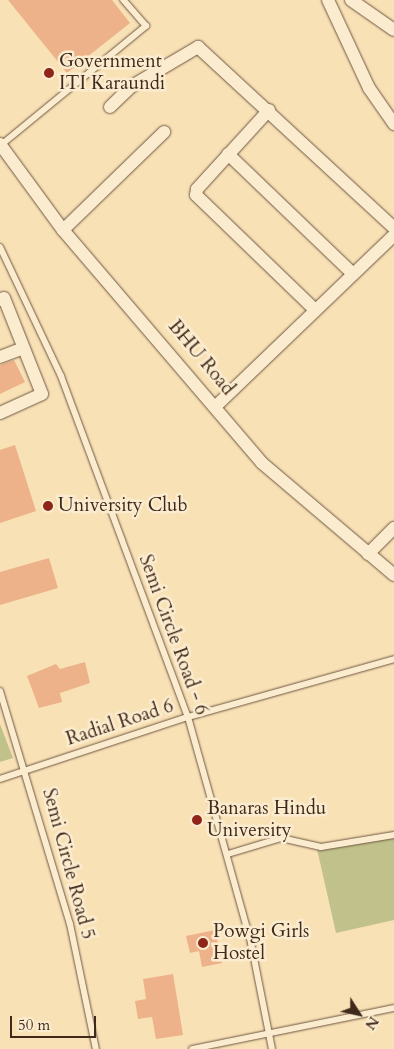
<!DOCTYPE html>
<style>
body{margin:0}
#map{position:relative;width:394px;height:1049px;overflow:hidden;background:#f9e1b6;font-family:Cardo,serif}
div>[style]{position:absolute}
[style*='--x']{left:calc(var(--x)*1px);top:calc(var(--y)*1px);width:calc(var(--w)*1px);rotate:calc(var(--a)*1deg)}
.green>*{inset:0;background:#c1c28b}
.building>*{inset:0;background:#edb289}
.roads{filter:drop-shadow(0 0 1px #6e5741) drop-shadow(0 0 1px #6e5741)}
.service>*{height:6px;margin:-3px;padding:0 3px;transform-origin:3px;border-radius:3px;background:#fbecd0}
.minor>*{height:12px;margin:-6px;padding:0 6px;transform-origin:6px;border-radius:6px;background:#fbecd0}
.dots>*{width:14px;height:14px;translate:-50% -50%;box-sizing:border-box;border:2px solid #fbecd0;border-radius:50%}
span{translate:-50% -50%;white-space:nowrap;text-align:center;line-height:1.15;-webkit-text-stroke:5px #fbecd0;paint-order:stroke}
.poi-label{font-size:19px;color:#40291a}
.left{translate:0 -50%;text-align:left}
.street-label{font-size:19px;color:#40291a}
.north{position:absolute;left:334px;top:989px;width:50px;height:50px;-webkit-text-stroke:4px #fbecd0;paint-order:stroke;rotate:125deg;font-size:14px;font-weight:700;line-height:20px;text-align:center;color:#40291a}
.north::after{content:'';display:block;margin:auto;width:18px;height:22px;background:#40291a;clip-path:polygon(50% 0,100% 100%,50% 72%,0 100%)}
.scale{position:absolute;left:10px;top:1016px;width:86px;height:22px;box-sizing:border-box;border:2px solid #40291a;border-top:0;padding-left:6px;font-size:15px;line-height:18px;white-space:nowrap;color:#40291a;-webkit-text-stroke:4px #fbecd0;paint-order:stroke}
</style>
<div id="map">
<div class="green">
<div style="clip-path:polygon(0 724px,13px 758px,0 762px)"></div>
<div style="clip-path:polygon(394px 832px,394px 920px,336px 933px,317px 849px)"></div>
</div>
<div class="building">
<div style="clip-path:polygon(8px 0,112px 0,130px 23px,67px 73px)"></div>
<div style="clip-path:polygon(14px 360px,25px 382px,0 394px,0 365px)"></div>
<div style="clip-path:polygon(15px 445px,36px 511px,0 523px,0 450px)"></div>
<div style="clip-path:polygon(49px 558px,58px 588px,0 605px,0 572px)"></div>
<div style="clip-path:polygon(85px 662px,90px 683px,60px 693px,62px 702px,39px 708px,27px 676px,56px 664px,60px 669px)"></div>
<div style="clip-path:polygon(215px 930px,222px 963px,202px 967px,199px 951px,190px 953px,186px 936px)"></div>
<div style="clip-path:polygon(173px 974px,183px 1035px,156px 1039px,152px 1017px,138px 1019px,135px 1001px,146px 999px,143px 979px)"></div>
</div>
<div class="roads">
<div class="service">
<div style="--x:1;--y:145;--w:188;--a:-39.4"></div>
<div style="--x:146;--y:26;--w:35;--a:-131"></div>
<div style="--x:0;--y:247;--w:143;--a:64.7"></div>
<div style="--x:61;--y:376;--w:364;--a:69.6"></div>
<div style="--x:188;--y:717;--w:235;--a:74.4"></div>
<div style="--x:251;--y:943;--w:108;--a:78.8"></div>
<div style="--x:0;--y:691;--w:243;--a:73.3"></div>
<div style="--x:70;--y:924;--w:128;--a:78.3"></div>
<div style="--x:0;--y:779;--w:198;--a:-18.3"></div>
<div style="--x:188;--y:717;--w:214;--a:-15.7"></div>
<div style="--x:228;--y:854;--w:55;--a:-16.8"></div>
<div style="--x:281;--y:838;--w:41;--a:12.7"></div>
<div style="--x:321;--y:847;--w:74;--a:-9.3"></div>
<div style="--x:192;--y:1049;--w:206;--a:-11.5"></div>
</div>
<div class="minor">
<div style="--x:328;--y:0;--w:97;--a:65"></div>
<div style="--x:369;--y:88;--w:44;--a:55.2"></div>
<div style="--x:351;--y:0;--w:52;--a:34.9"></div>
<div style="--x:110;--y:107;--w:30;--a:-44"></div>
<div style="--x:132;--y:86;--w:77;--a:-30.6"></div>
<div style="--x:198;--y:47;--w:267;--a:42.7"></div>
<div style="--x:269;--y:110;--w:107;--a:132.3"></div>
<div style="--x:197;--y:189;--w:6;--a:99"></div>
<div style="--x:196;--y:195;--w:164;--a:44"></div>
<div style="--x:0;--y:144;--w:107;--a:53.8"></div>
<div style="--x:63;--y:230;--w:306;--a:49.5"></div>
<div style="--x:262;--y:463;--w:173;--a:40.3"></div>
<div style="--x:228;--y:154;--w:172;--a:43.8"></div>
<div style="--x:63;--y:230;--w:141;--a:-44.1"></div>
<div style="--x:0;--y:300;--w:4;--a:-27"></div>
<div style="--x:4;--y:298;--w:103;--a:68.4"></div>
<div style="--x:42;--y:394;--w:46;--a:155.7"></div>
<div style="--x:0;--y:357;--w:25;--a:-21"></div>
<div style="--x:217;--y:405;--w:245;--a:-43.8"></div>
<div style="--x:368;--y:554;--w:37;--a:-45"></div>
</div>
</div>
<div class="dots">
<div style="left:49px;top:73px;background:#8f2418"></div>
<div style="left:48px;top:506px;background:#8f2418"></div>
<div style="left:197px;top:820px;background:#8f2418"></div>
<div style="left:203px;top:943px;background:#8f2418"></div>
</div>
<div class="poi-label">
<span class="left" style="left:59px;top:73px">Government<br>ITI Karaundi</span>
<span class="left" style="left:58px;top:506px">University Club</span>
<span class="left" style="left:207px;top:820px">Banaras Hindu<br>University</span>
<span class="left" style="left:213px;top:943px">Powgi Girls<br>Hostel</span>
</div>
<div class="street-label">
<span style="left:201px;top:358px;rotate:50deg">BHU Road</span>
<span style="left:173px;top:635px;rotate:70deg">Semi Circle Road - 6</span>
<span style="left:120px;top:723px;rotate:-18deg">Radial Road 6</span>
<span style="left:68px;top:864px;rotate:75deg">Semi Circle Road 5</span>
</div>
<div class="north">N</div>
<div class="scale">50 m</div>
</div>
